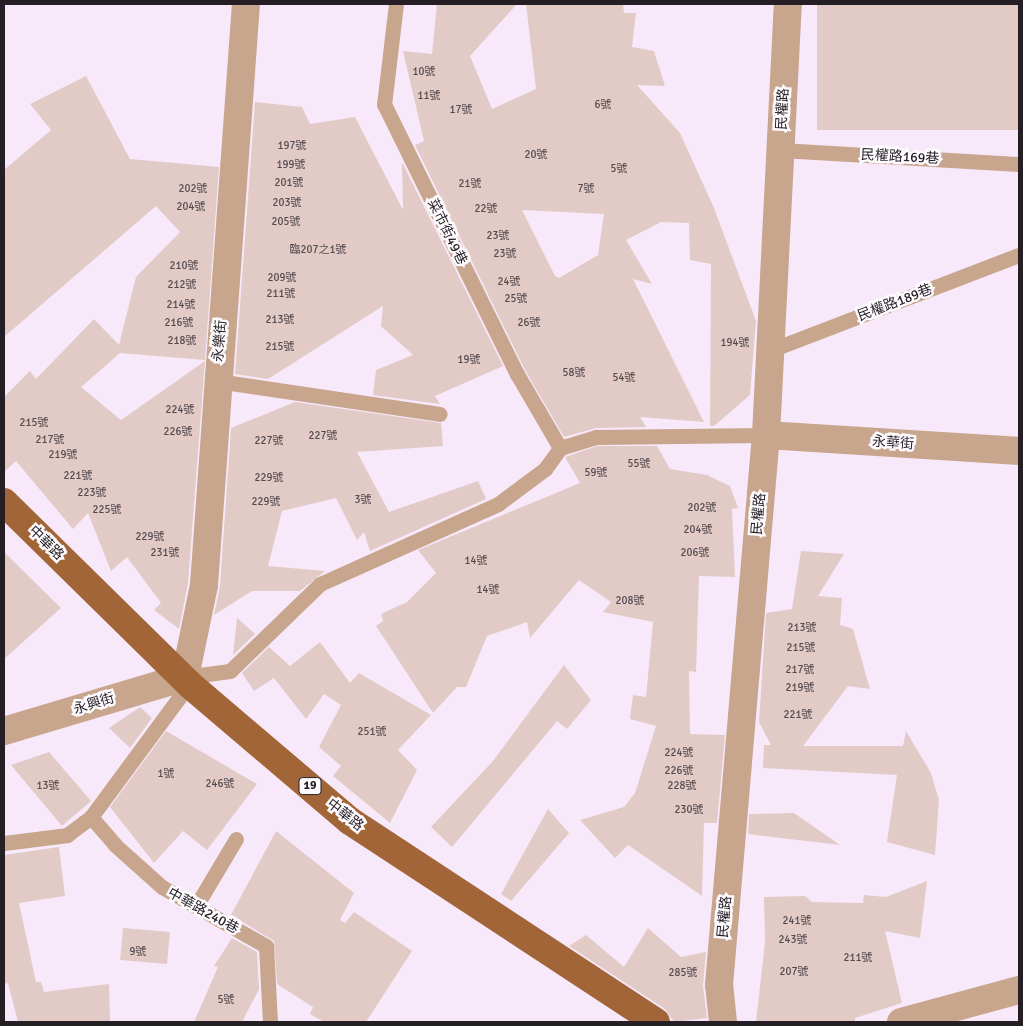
<!DOCTYPE html>
<meta charset="utf-8">
<style>
body{margin:0}
#map{position:relative;width:1023px;height:1026px;overflow:hidden;background:#f8e9fa;font-family:Signika,"Noto Sans TC",sans-serif}
div>[style]{position:absolute}
[style*='--x']{left:calc(var(--x)*1px);top:calc(var(--y)*1px);width:calc(var(--w)*1px);rotate:calc(var(--a)*1deg)}
.building>*{inset:0;background:#e2cac7;transform-origin:0 0}
.service>*{height:15px;margin:-7.5px;padding:0 7.5px;transform-origin:7.5px;border-radius:7.5px;background:#c8a58d}
.minor>*{height:28px;margin:-14px;padding:0 14px;transform-origin:14px;border-radius:14px;background:#c8a58d}
.tertiary>*{height:28px;margin:-14px;padding:0 14px;transform-origin:14px;border-radius:14px;background:#c8a58d}
.primary>*{height:28px;margin:-14px;padding:0 14px;transform-origin:14px;border-radius:14px;background:#a26537}
span{translate:-50% -50%;white-space:nowrap;text-align:center;line-height:1.15;-webkit-text-stroke:5px #fefbfe;paint-order:stroke}
.number-label{font-size:11px;color:#544a4e}
.number-label span{-webkit-text-stroke-width:0}
.shield-label span{padding:1px 4px;background:#fefbfe;border:1px solid;border-radius:4px;-webkit-text-stroke-width:0}
.shield-label{font-size:12px;color:#251f25;font-weight:700}
.street-label{font-size:14px;color:#251f25}
.frame{position:absolute;inset:0;border:5px solid #251f25;pointer-events:none}
</style>
<div id="map">
<div class="building">
<div style="clip-path:polygon(evenodd,437px 4px,517px 4px,470px 56px,492px 109px,536px 89px,526px 4px,623px 4px,624px 13px,636px 13px,632px 47px,654px 51px,665px 86px,637px 85px,680px 133px,714px 208px,756px 321px,750px 395px,714px 426px,710px 426px,711px 264px,690px 260px,689px 223px,661px 222px,626px 240px,652px 284px,633px 279px,704px 422px,640px 417px,646px 427px,596px 428px,564px 437px,525px 370px,415px 145px,424px 141px,403px 51px,432px 54px,437px 4px,522px 210px,604px 214px,598px 255px,559px 278px,555px 276px,522px 210px)"></div>
<div style="left:817px;top:4px;width:202px;height:126px"></div>
<div style="clip-path:polygon(86px 76px,130px 159px,219px 167px,205px 360px,120px 353px,81px 387px,121px 420px,205px 361px,188px 583px,179px 629px,154px 610px,161px 603px,127px 557px,111px 571px,88px 513px,73px 529px,16px 461px,4px 472px,4px 397px,30px 371px,36px 379px,94px 319px,119px 345px,136px 277px,180px 232px,156px 206px,4px 337px,4px 170px,51px 130px,30px 104px)"></div>
<div style="clip-path:polygon(255px 102px,302px 107px,310px 124px,355px 117px,403px 210px,402px 162px,503px 366px,435px 396px,440px 404px,373px 395px,376px 370px,413px 355px,381px 326px,383px 306px,268px 379px,235px 374px)"></div>
<div style="clip-path:polygon(295px 402px,441px 423px,443px 446px,357px 452px,389px 512px,478px 481px,486px 499px,370px 551px,364px 532px,357px 540px,336px 498px,282px 511px,268px 566px,325px 571px,300px 591px,252px 591px,214px 615px,220px 586px,231px 428px)"></div>
<div style="clip-path:polygon(597px 446px,657px 446px,670px 469px,707px 475px,730px 486px,738px 508px,732px 509px,735px 577px,699px 576px,696px 672px,689px 671px,690px 734px,725px 735px,717px 823px,704px 823px,702px 896px,628px 845px,615px 858px,580px 820px,624px 807px,635px 793px,656px 726px,630px 719px,633px 695px,646px 697px,653px 622px,603px 612px,611px 602px,579px 580px,530px 638px,527px 622px,487px 636px,466px 687px,457px 687px,433px 713px,376px 626px,383px 621px,381px 614px,407px 602px,436px 573px,418px 550px,580px 483px,565px 457px)"></div>
<div style="clip-path:polygon(801px 551px,844px 554px,818px 596px,842px 598px,840px 625px,853px 629px,870px 689px,848px 686px,803px 746px,903px 746px,906px 731px,931px 773px,939px 800px,935px 855px,887px 842px,897px 775px,763px 768px,764px 745px,771px 745px,759px 722px,766px 613px,792px 609px)"></div>
<div style="clip-path:polygon(4px 552px,61px 608px,4px 659px)"></div>
<div style="clip-path:polygon(237px 618px,255px 634px,233px 655px)"></div>
<div style="clip-path:polygon(320px 642px,350px 683px,359px 673px,431px 715px,398px 750px,417px 770px,390px 823px,333px 776px,341px 766px,319px 747px,341px 705px,324px 694px,306px 719px,274px 678px,254px 691px,242px 673px,269px 647px,290px 666px)"></div>
<div style="clip-path:polygon(564px 665px,591px 700px,567px 729px,557px 721px,452px 847px,431px 827px,493px 761px)"></div>
<div style="clip-path:polygon(140px 707px,152px 718px,130px 748px,109px 728px)"></div>
<div style="clip-path:polygon(166px 731px,257px 784px,207px 850px,183px 831px,154px 863px,110px 807px)"></div>
<div style="clip-path:polygon(49px 752px,91px 801px,62px 826px,11px 765px)"></div>
<div style="clip-path:polygon(548px 809px,569px 833px,511px 901px,501px 894px)"></div>
<div style="clip-path:polygon(794px 813px,840px 845px,748px 834px,749px 814px)"></div>
<div style="clip-path:polygon(276px 831px,354px 893px,340px 920px,345px 923px,354px 912px,412px 951px,366px 1022px,324px 1022px,310px 1014px,313px 1007px,277px 984px,274px 941px,231px 915px)"></div>
<div style="clip-path:polygon(59px 847px,65px 896px,19px 903px,36px 982px,41px 982px,44px 992px,109px 984px,110px 1022px,18px 1022px,8px 983px,4px 984px,4px 855px)"></div>
<div style="clip-path:polygon(927px 881px,920px 938px,885px 931px,902px 1003px,855px 1018px,855px 1022px,756px 1022px,765px 942px,764px 897px,805px 896px,812px 902px,863px 903px,864px 895px,886px 897px)"></div>
<div style="left:123px;top:928px;width:47px;height:32px;rotate:5deg"></div>
<div style="clip-path:polygon(648px 928px,681px 957px,706px 952px,703px 986px,707px 1018px,674px 1022px,665px 1009px,569px 946px,586px 935px,624px 967px)"></div>
<div style="clip-path:polygon(232px 938px,257px 952px,259px 989px,242px 1022px,194px 1022px,218px 967px,214px 966px)"></div>
</div>
<div class="service">
<div style="--x:396;--y:4;--w:101;--a:96.8"></div>
<div style="--x:384;--y:104;--w:301;--a:63.8"></div>
<div style="--x:517;--y:374;--w:86;--a:59.8"></div>
<div style="--x:781;--y:150;--w:238;--a:3.4"></div>
<div style="--x:771;--y:350;--w:266;--a:-21"></div>
<div style="--x:217;--y:381;--w:225;--a:8.4"></div>
<div style="--x:185;--y:677;--w:45;--a:-7.6"></div>
<div style="--x:230;--y:671;--w:125;--a:-44"></div>
<div style="--x:320;--y:584;--w:195;--a:-24.2"></div>
<div style="--x:498;--y:504;--w:59;--a:-36.7"></div>
<div style="--x:545;--y:469;--w:26;--a:-54"></div>
<div style="--x:560;--y:448;--w:38;--a:-17"></div>
<div style="--x:596;--y:437;--w:170;--a:-0.7"></div>
<div style="--x:91;--y:817;--w:37;--a:49"></div>
<div style="--x:115;--y:845;--w:63;--a:41.8"></div>
<div style="--x:162;--y:887;--w:120;--a:29.6"></div>
<div style="--x:266;--y:946;--w:76;--a:87"></div>
<div style="--x:4;--y:843;--w:64;--a:-7.2"></div>
<div style="--x:67;--y:835;--w:30;--a:-37"></div>
<div style="--x:91;--y:817;--w:165;--a:-53.6"></div>
<div style="--x:196;--y:906;--w:78;--a:-59.2"></div>
</div>
<div class="minor">
<div style="--x:766;--y:435;--w:254;--a:3.6"></div>
<div style="--x:4;--y:731;--w:189;--a:-16.6"></div>
<div style="--x:185;--y:677;--w:94;--a:-78.3"></div>
<div style="--x:204;--y:585;--w:583;--a:-85.87"></div>
<div style="--x:723;--y:1022;--w:37;--a:-96"></div>
<div style="--x:719;--y:985;--w:552;--a:-85.12"></div>
<div style="--x:766;--y:435;--w:432;--a:-87.1"></div>
</div>
<div class="tertiary">
<div style="--x:901;--y:1022;--w:122;--a:-15.2"></div>
</div>
<div class="primary">
<div style="--x:4;--y:502;--w:260;--a:44.5"></div>
<div style="--x:189;--y:684;--w:211;--a:40.4"></div>
<div style="--x:350;--y:821;--w:366;--a:33.3"></div>
</div>
<div class="number-label">
<span style="left:424px;top:72px">10號</span>
<span style="left:429px;top:96px">11號</span>
<span style="left:603px;top:105px">6號</span>
<span style="left:461px;top:110px">17號</span>
<span style="left:292px;top:146px">197號</span>
<span style="left:536px;top:155px">20號</span>
<span style="left:291px;top:165px">199號</span>
<span style="left:619px;top:169px">5號</span>
<span style="left:289px;top:183px">201號</span>
<span style="left:470px;top:184px">21號</span>
<span style="left:193px;top:189px">202號</span>
<span style="left:586px;top:189px">7號</span>
<span style="left:287px;top:203px">203號</span>
<span style="left:191px;top:207px">204號</span>
<span style="left:486px;top:209px">22號</span>
<span style="left:286px;top:222px">205號</span>
<span style="left:498px;top:236px">23號</span>
<span style="left:318px;top:250px">臨207之1號</span>
<span style="left:505px;top:254px">23號</span>
<span style="left:184px;top:266px">210號</span>
<span style="left:282px;top:278px">209號</span>
<span style="left:509px;top:282px">24號</span>
<span style="left:182px;top:285px">212號</span>
<span style="left:281px;top:294px">211號</span>
<span style="left:516px;top:299px">25號</span>
<span style="left:181px;top:305px">214號</span>
<span style="left:280px;top:320px">213號</span>
<span style="left:179px;top:323px">216號</span>
<span style="left:529px;top:323px">26號</span>
<span style="left:182px;top:341px">218號</span>
<span style="left:735px;top:343px">194號</span>
<span style="left:280px;top:347px">215號</span>
<span style="left:469px;top:360px">19號</span>
<span style="left:574px;top:373px">58號</span>
<span style="left:624px;top:378px">54號</span>
<span style="left:180px;top:410px">224號</span>
<span style="left:34px;top:423px">215號</span>
<span style="left:178px;top:432px">226號</span>
<span style="left:323px;top:436px">227號</span>
<span style="left:50px;top:440px">217號</span>
<span style="left:269px;top:441px">227號</span>
<span style="left:63px;top:455px">219號</span>
<span style="left:639px;top:464px">55號</span>
<span style="left:596px;top:473px">59號</span>
<span style="left:78px;top:476px">221號</span>
<span style="left:269px;top:478px">229號</span>
<span style="left:92px;top:493px">223號</span>
<span style="left:363px;top:500px">3號</span>
<span style="left:266px;top:502px">229號</span>
<span style="left:702px;top:508px">202號</span>
<span style="left:107px;top:510px">225號</span>
<span style="left:698px;top:530px">204號</span>
<span style="left:150px;top:537px">229號</span>
<span style="left:165px;top:553px">231號</span>
<span style="left:695px;top:553px">206號</span>
<span style="left:476px;top:561px">14號</span>
<span style="left:488px;top:590px">14號</span>
<span style="left:630px;top:601px">208號</span>
<span style="left:802px;top:628px">213號</span>
<span style="left:801px;top:648px">215號</span>
<span style="left:800px;top:670px">217號</span>
<span style="left:800px;top:688px">219號</span>
<span style="left:798px;top:715px">221號</span>
<span style="left:372px;top:732px">251號</span>
<span style="left:679px;top:753px">224號</span>
<span style="left:679px;top:771px">226號</span>
<span style="left:166px;top:774px">1號</span>
<span style="left:220px;top:784px">246號</span>
<span style="left:48px;top:786px">13號</span>
<span style="left:682px;top:786px">228號</span>
<span style="left:689px;top:810px">230號</span>
<span style="left:797px;top:921px">241號</span>
<span style="left:793px;top:940px">243號</span>
<span style="left:138px;top:952px">9號</span>
<span style="left:858px;top:958px">211號</span>
<span style="left:794px;top:972px">207號</span>
<span style="left:683px;top:973px">285號</span>
<span style="left:226px;top:1000px">5號</span>
</div>
<div class="shield-label">
<span style="left:310px;top:786px">19</span>
</div>
<div class="street-label">
<span style="left:783px;top:109px;rotate:-87deg">民權路</span>
<span style="left:900px;top:157px;rotate:3deg">民權路169巷</span>
<span style="left:447px;top:232px;rotate:64deg">菜市街49巷</span>
<span style="left:895px;top:303px;rotate:-21deg">民權路189巷</span>
<span style="left:220px;top:341px;rotate:-85deg">永樂街</span>
<span style="left:893px;top:443px;rotate:4deg">永華街</span>
<span style="left:759px;top:514px;rotate:-85deg">民權路</span>
<span style="left:46px;top:543px;rotate:44deg">中華路</span>
<span style="left:94px;top:704px;rotate:-17deg">永興街</span>
<span style="left:345px;top:815px;rotate:38deg">中華路</span>
<span style="left:203px;top:911px;rotate:29deg">中華路240巷</span>
<span style="left:725px;top:917px;rotate:-85deg">民權路</span>
</div>
<div class="frame"></div>
</div>
